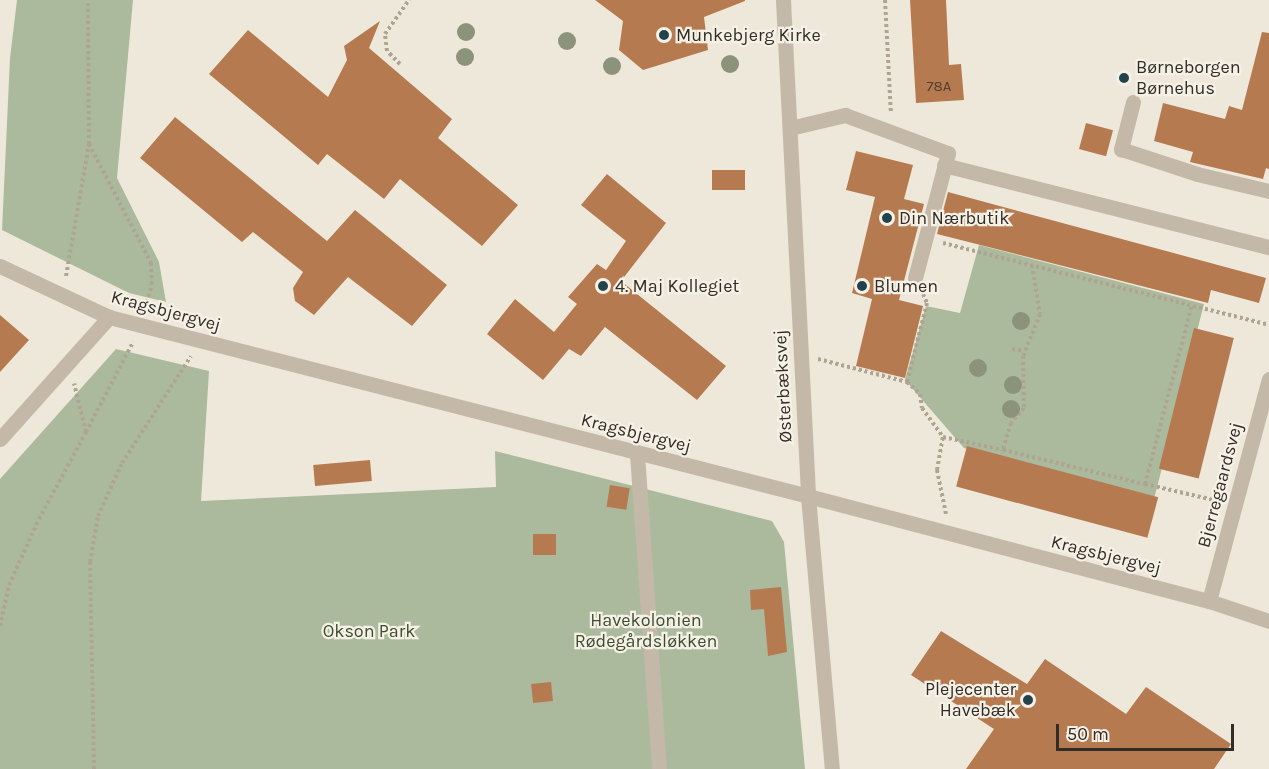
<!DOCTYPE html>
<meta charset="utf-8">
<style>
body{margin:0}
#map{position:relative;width:1269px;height:769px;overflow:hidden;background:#eee8da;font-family:Karla,sans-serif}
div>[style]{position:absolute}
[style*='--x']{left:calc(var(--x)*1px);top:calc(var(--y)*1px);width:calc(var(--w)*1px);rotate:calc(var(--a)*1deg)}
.green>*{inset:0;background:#abba9c}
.building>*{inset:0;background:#b67a50;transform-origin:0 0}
.path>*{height:4px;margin-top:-2px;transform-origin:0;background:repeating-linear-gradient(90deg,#afa492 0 3px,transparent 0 6px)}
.minor>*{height:15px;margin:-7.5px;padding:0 7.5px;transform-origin:7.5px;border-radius:7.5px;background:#c4b9a8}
.trees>*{width:18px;height:18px;margin:-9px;border-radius:50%;background:#8c937b}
.dots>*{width:16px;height:16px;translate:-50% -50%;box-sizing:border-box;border:3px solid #f6f1e6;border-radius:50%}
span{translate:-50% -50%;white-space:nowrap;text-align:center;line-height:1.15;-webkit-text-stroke:4.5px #f6f1e6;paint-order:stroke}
.number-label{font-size:15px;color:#534031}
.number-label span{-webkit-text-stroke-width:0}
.poi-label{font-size:18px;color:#322c27}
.left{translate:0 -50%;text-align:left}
.right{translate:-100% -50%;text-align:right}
.street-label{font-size:18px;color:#322c27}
.park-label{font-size:18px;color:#3c4d2e}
.scale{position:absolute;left:1056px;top:724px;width:178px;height:27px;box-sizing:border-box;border:3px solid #322c27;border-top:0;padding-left:8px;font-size:18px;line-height:21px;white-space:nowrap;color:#322c27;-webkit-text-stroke:4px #f6f1e6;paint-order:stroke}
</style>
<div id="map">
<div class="green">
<div style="clip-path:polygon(17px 0,133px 0,117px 178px,159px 262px,166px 302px,129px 293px,2px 230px,10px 58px)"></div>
<div style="clip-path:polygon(979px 245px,1204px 304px,1154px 499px,964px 448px,905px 380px,926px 306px,960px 313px)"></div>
<div style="clip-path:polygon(116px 349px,209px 371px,201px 501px,496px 487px,495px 451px,772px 521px,784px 542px,805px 769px,0 769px,0 479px)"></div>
</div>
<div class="building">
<div style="clip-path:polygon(595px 0,745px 0,745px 1px,704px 17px,708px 50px,643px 70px,619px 50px,623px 21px)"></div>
<div style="clip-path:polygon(910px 0,946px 0,949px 65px,961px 64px,964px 100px,916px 103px)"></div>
<div style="clip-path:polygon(380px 21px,369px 48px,452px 119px,438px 138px,518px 205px,482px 246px,400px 179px,384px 199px,327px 154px,318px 165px,209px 74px,248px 30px,328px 97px,347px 60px,344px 46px)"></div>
<div style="clip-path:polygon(1262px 32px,1269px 33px,1269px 169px,1266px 168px,1263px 179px,1190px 162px,1193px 152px,1154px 141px,1163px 103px,1225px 119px,1229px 106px,1242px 110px)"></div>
<div style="clip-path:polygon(175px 117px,327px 241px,355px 210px,447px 285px,412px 326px,348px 277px,314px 315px,295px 301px,293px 288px,303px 272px,253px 232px,242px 242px,140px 158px)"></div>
<div style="left:1086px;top:123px;width:28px;height:27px;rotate:15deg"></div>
<div style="clip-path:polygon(856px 151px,913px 165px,904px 199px,924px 204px,899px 300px,923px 306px,905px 378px,856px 366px,872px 299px,852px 293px,875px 197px,846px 190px)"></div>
<div style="left:745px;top:170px;width:20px;height:33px;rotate:90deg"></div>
<div style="clip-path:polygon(607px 174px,666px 223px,621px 281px,726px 366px,697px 400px,605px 327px,581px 356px,569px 349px,543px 380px,487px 334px,515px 299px,554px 332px,577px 304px,568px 297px,597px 264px,606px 270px,626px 241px,581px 205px)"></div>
<div style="clip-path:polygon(948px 192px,1266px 278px,1259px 303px,1211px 290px,1208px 303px,937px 234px)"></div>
<div style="clip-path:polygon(0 315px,29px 340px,0 372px)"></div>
<div style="left:1194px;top:328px;width:41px;height:145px;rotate:14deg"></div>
<div style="left:967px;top:446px;width:198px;height:42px;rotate:15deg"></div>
<div style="left:370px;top:460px;width:21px;height:57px;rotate:85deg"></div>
<div style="left:610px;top:485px;width:20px;height:22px;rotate:9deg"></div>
<div style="left:556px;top:534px;width:21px;height:23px;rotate:90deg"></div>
<div style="clip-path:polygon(781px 587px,787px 652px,768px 656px,764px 609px,751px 610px,750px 590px)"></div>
<div style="clip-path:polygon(941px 631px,1027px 684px,1045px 659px,1126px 714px,1146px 687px,1231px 744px,1214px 769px,966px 769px,994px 729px,911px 675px)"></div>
<div style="left:551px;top:682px;width:19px;height:20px;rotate:84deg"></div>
</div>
<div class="path">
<div style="--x:885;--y:0;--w:113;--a:87"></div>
<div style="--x:400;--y:64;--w:18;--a:-135"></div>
<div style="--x:387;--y:51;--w:17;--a:-97"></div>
<div style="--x:385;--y:34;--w:42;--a:-54.8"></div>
<div style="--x:89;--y:144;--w:134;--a:62.5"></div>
<div style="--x:151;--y:263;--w:19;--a:87"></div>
<div style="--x:152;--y:282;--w:26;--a:103"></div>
<div style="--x:943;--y:243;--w:336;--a:14.1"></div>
<div style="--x:1032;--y:265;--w:50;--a:80.7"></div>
<div style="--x:1040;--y:314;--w:45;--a:112"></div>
<div style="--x:1023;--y:356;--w:52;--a:88.9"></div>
<div style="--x:1024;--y:408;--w:20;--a:131"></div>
<div style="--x:1011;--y:423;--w:28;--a:107"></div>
<div style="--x:1003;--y:450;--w:146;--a:13.5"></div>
<div style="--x:1145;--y:484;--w:185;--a:-75.3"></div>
<div style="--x:66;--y:276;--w:134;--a:-80.1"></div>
<div style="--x:89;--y:144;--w:144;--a:-90.4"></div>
<div style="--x:923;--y:294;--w:10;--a:66"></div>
<div style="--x:927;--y:303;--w:81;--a:104.2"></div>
<div style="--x:907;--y:382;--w:18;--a:43"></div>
<div style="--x:920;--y:394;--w:14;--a:82"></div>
<div style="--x:922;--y:408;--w:36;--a:54"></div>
<div style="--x:1012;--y:349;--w:12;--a:9"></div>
<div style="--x:818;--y:359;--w:92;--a:14.5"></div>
<div style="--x:86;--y:432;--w:102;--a:-62.4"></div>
<div style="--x:1145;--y:484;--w:75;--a:13.1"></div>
<div style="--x:946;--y:514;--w:45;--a:-101.6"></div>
<div style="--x:937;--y:470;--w:34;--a:-80"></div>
<div style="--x:943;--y:437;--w:61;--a:12.2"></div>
<div style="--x:0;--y:626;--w:42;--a:-77.6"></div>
<div style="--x:9;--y:585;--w:72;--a:-65.6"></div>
<div style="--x:39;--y:519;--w:99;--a:-61.6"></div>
<div style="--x:86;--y:432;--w:50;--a:-103.8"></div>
<div style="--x:94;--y:769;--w:207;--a:-91.1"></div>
<div style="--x:90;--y:562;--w:47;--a:-80.1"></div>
<div style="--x:98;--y:516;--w:58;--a:-65.6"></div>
<div style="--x:122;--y:463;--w:127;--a:-57.2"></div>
</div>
<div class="minor">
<div style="--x:783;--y:0;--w:497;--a:87.1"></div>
<div style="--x:808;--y:496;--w:274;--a:85"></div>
<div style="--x:1133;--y:102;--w:49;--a:104.3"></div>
<div style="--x:1121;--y:149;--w:80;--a:18.2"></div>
<div style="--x:1197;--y:174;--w:74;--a:13.3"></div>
<div style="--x:790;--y:128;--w:57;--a:-13.3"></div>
<div style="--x:845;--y:115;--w:110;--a:20.3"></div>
<div style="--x:948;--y:153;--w:129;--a:104.8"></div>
<div style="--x:944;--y:165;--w:335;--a:14.2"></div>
<div style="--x:0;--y:266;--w:120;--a:25.1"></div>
<div style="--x:109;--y:317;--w:722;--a:14.36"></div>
<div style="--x:808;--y:496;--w:415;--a:14.7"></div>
<div style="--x:1209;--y:601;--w:63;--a:18.4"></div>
<div style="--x:0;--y:439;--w:164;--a:-48.2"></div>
<div style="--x:637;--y:454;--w:316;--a:86"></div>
<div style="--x:1209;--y:601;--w:230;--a:-74.9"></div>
</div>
<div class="trees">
<div style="left:466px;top:32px"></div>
<div style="left:567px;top:41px"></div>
<div style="left:465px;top:57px"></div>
<div style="left:730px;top:64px"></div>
<div style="left:612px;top:66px"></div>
<div style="left:1021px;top:321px"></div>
<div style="left:978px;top:368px"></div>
<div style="left:1013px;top:385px"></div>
<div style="left:1011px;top:409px"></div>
</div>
<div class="dots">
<div style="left:664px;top:35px;background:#22434d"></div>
<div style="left:1124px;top:78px;background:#22434d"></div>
<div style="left:887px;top:218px;background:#22434d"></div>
<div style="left:603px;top:286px;background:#22434d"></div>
<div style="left:862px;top:286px;background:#22434d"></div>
<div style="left:1028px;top:700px;background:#22434d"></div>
</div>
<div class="number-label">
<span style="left:939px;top:87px">78A</span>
</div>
<div class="poi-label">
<span class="left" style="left:676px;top:35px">Munkebjerg Kirke</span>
<span class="left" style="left:1136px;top:78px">Børneborgen<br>Børnehus</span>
<span class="left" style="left:899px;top:218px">Din Nærbutik</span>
<span class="left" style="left:615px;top:286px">4. Maj Kollegiet</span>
<span class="left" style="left:874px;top:286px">Blumen</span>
<span class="right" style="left:1016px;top:700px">Plejecenter<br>Havebæk</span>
</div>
<div class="street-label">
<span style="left:166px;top:311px;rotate:15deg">Kragsbjergvej</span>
<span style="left:783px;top:386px;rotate:-93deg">Østerbæksvej</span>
<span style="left:636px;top:433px;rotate:14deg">Kragsbjergvej</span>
<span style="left:1220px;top:485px;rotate:-75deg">Bjerregaardsvej</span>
<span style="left:1106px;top:555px;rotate:14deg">Kragsbjergvej</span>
</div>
<div class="park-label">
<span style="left:646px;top:631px">Havekolonien<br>Rødegårdsløkken</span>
<span style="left:369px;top:631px">Okson Park</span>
</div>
<div class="scale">50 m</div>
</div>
